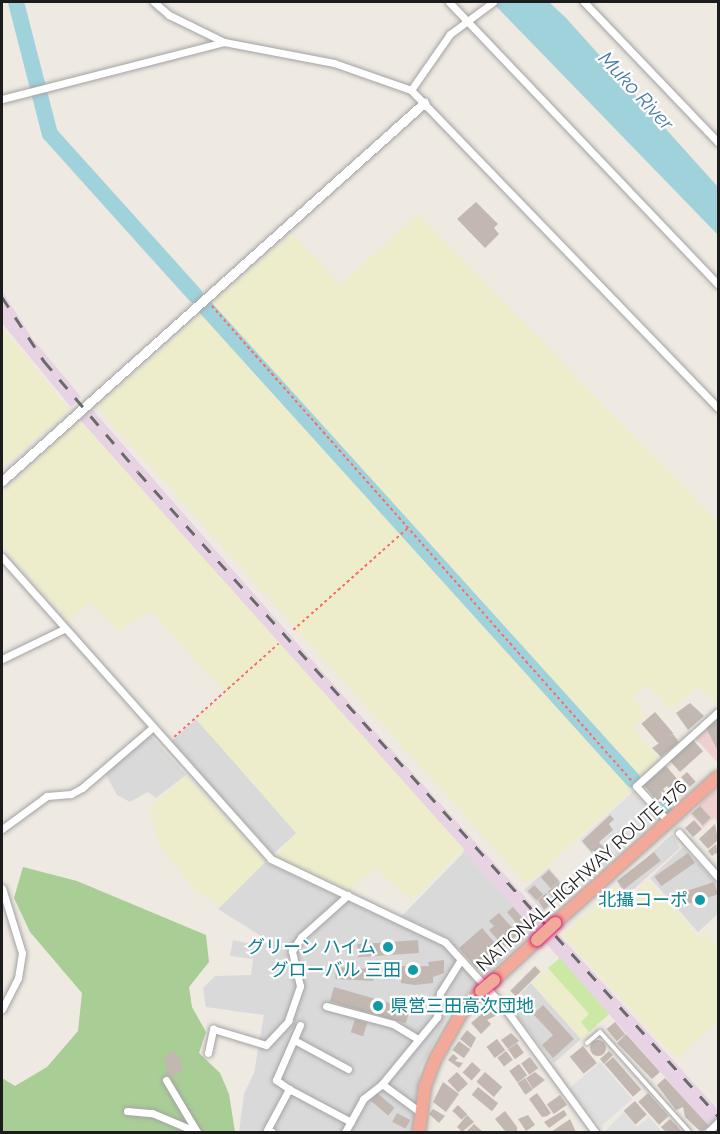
<!DOCTYPE html>
<meta charset="utf-8">
<style>
body{margin:0}
#map{position:relative;width:720px;height:1134px;overflow:hidden;background:#eee9e1;font-family:Raleway,"Noto Sans JP",sans-serif}
div>[style]{position:absolute}
[style*='--x']{left:calc(var(--x)*1px);top:calc(var(--y)*1px);width:calc(var(--w)*1px);rotate:calc(var(--a)*1deg)}
.residential>*{inset:0;background:#dad9d9;transform-origin:0 0}
.commercial>*{inset:0;background:#efd0d0}
.industrial>*{inset:0;background:#e7d3e4}
.farmland>*{inset:0;background:#ededcc;transform-origin:0 0}
.grass>*{inset:0;background:#cbe9a5}
.forest>*{inset:0;background:#a9ce95}
.parking>*{inset:0;background:#e0e0e0;transform-origin:0 0}
.water>*{inset:0;background:#a0d2dc}
.river>*{height:16px;margin:-8px;padding:0 8px;transform-origin:8px;border-radius:8px;background:#a0d2dc}
.building>*{inset:0;background:#c2b8b1;transform-origin:0 0}
.round{border-radius:50%}
.path>*{height:1.5px;margin-top:-0.75px;transform-origin:0;background:repeating-linear-gradient(90deg,#fb6c64 0 3px,transparent 0 6px)}
.roads{filter:drop-shadow(0 0 2px #a3a3a3) drop-shadow(0 0 2px #a3a3a3)}
.service>*{height:4px;margin:-2px;padding:0 2px;transform-origin:2px;border-radius:2px;background:#fff}
.minor>*{height:7px;margin:-3.5px;padding:0 3.5px;transform-origin:3.5px;border-radius:3.5px;background:#fff}
.tertiary>*{height:9px;margin:-4.5px;padding:0 4.5px;transform-origin:4.5px;border-radius:4.5px;background:#fff}
.trunk>*{height:12px;margin:-6px;padding:0 6px;transform-origin:6px;border-radius:6px;background:#f2a99a}
.rail>*{height:3px;margin-top:-1.5px;transform-origin:0;background:repeating-linear-gradient(90deg,#6a6a6a 0 12px,transparent 0 24px)}
.bridges{filter:drop-shadow(0 0 2px #d9216a) drop-shadow(0 0 2px #d9216a)}
.trunk-bridge>*{height:12px;margin:-6px;padding:0 6px;transform-origin:6px;border-radius:6px;background:#f2a99a}
.dots>*{width:16px;height:16px;translate:-50% -50%;box-sizing:border-box;border:3px solid #fff;border-radius:50%}
span{translate:-50% -50%;white-space:nowrap;text-align:center;line-height:1.15;-webkit-text-stroke:4.5px #fff;paint-order:stroke}
.street-label{font-size:18px;color:#1c1c1c}
.culture-label{font-size:18px;color:#0d838f}
.right{translate:-100% -50%;text-align:right}
.left{translate:0 -50%;text-align:left}
.water-label{font-size:20px;color:#457aa4;font-style:italic}
.frame{position:absolute;inset:0;border:3px solid #1c1c1c;pointer-events:none}
</style>
<div id="map">
<div class="residential">
<div style="left:196px;top:719px;width:152px;height:33px;rotate:48deg"></div>
<div style="clip-path:polygon(149px 734px,186px 775px,156px 798px,148px 792px,130px 802px,117px 795px,105px 773px)"></div>
<div style="clip-path:polygon(672px 834px,680px 848px,627px 895px,618px 885px)"></div>
<div style="clip-path:polygon(683px 847px,708px 874px,704px 877px,708px 874px,718px 885px,718px 914px,698px 932px,650px 878px)"></div>
<div style="clip-path:polygon(465px 851px,535px 930px,485px 976px,445px 937px,402px 916px)"></div>
<div style="clip-path:polygon(265px 862px,444px 946px,476px 983px,447px 1017px,420px 1069px,412px 1132px,239px 1132px,244px 1094px,254px 1073px,264px 1015px,206px 1007px,203px 988px,215px 976px,251px 975px,253px 959px,230px 956px,233px 940px,261px 946px,269px 941px,218px 909px)"></div>
<div style="left:549px;top:868px;width:30px;height:33px;rotate:49deg"></div>
<div style="clip-path:polygon(531px 983px,581px 1039px,554px 1063px,509px 1005px)"></div>
</div>
<div class="commercial">
<div style="clip-path:polygon(718px 716px,718px 763px,694px 737px)"></div>
<div style="clip-path:polygon(718px 787px,718px 822px,714px 818px,703px 828px,690px 814px)"></div>
</div>
<div class="industrial">
<div style="clip-path:polygon(2px 291px,32px 338px,81px 397px,71px 407px,2px 323px)"></div>
<div style="clip-path:polygon(90px 407px,361px 716px,718px 1110px,718px 1132px,714px 1132px,80px 420px)"></div>
</div>
<div class="farmland">
<div style="clip-path:polygon(418px 214px,718px 522px,718px 706px,698px 686px,670px 710px,647px 685px,632px 698px,647px 716px,633px 728px,659px 759px,641px 776px,635px 776px,211px 304px,292px 234px,340px 285px)"></div>
<div style="left:204px;top:311px;width:642px;height:144px;rotate:48deg"></div>
<div style="clip-path:polygon(2px 327px,69px 409px,2px 468px)"></div>
<div style="clip-path:polygon(80px 420px,464px 849px,413px 900px,375px 869px,349px 890px,275px 856px,296px 833px,196px 719px,226px 694px,151px 611px,118px 630px,90px 603px,69px 621px,2px 546px,2px 493px)"></div>
<div style="clip-path:polygon(186px 775px,265px 862px,221px 906px,196px 892px,160px 847px,149px 808px)"></div>
<div style="clip-path:polygon(648px 881px,699px 936px,704px 931px,718px 947px,718px 1020px,677px 1059px,562px 935px,617px 886px,629px 898px)"></div>
<div style="clip-path:polygon(548px 968px,590px 1014px,581px 1022px,589px 1032px,581px 1039px,531px 983px)"></div>
</div>
<div class="grass">
<div style="clip-path:polygon(560px 958px,609px 1014px,589px 1032px,581px 1022px,589px 1014px,548px 968px)"></div>
</div>
<div class="forest">
<div style="clip-path:polygon(23px 867px,77px 881px,206px 935px,209px 962px,189px 987px,192px 1007px,206px 1032px,199px 1053px,220px 1073px,229px 1094px,235px 1132px,2px 1132px,2px 1078px,15px 1086px,47px 1067px,78px 1031px,82px 993px,30px 932px,14px 898px)"></div>
</div>
<div class="parking">
<div style="left:633px;top:792px;width:36px;height:72px;rotate:48deg"></div>
<div style="left:600px;top:1062px;width:49px;height:41px;rotate:49deg"></div>
<div style="clip-path:polygon(624px 1112px,637px 1127px,649px 1117px,662px 1132px,604px 1132px)"></div>
</div>
<div class="water">
<div style="clip-path:polygon(492px 2px,549px 2px,566px 18px,718px 187px,718px 235px)"></div>
</div>
<div class="river">
<div style="--x:16;--y:2;--w:136;--a:75.6"></div>
<div style="--x:50;--y:134;--w:217;--a:48"></div>
<div style="--x:205;--y:307;--w:638;--a:47.86"></div>
<div style="--x:662;--y:809;--w:8;--a:50"></div>
</div>
<div class="building">
<div style="clip-path:polygon(476px 202px,498px 224px,494px 228px,499px 234px,485px 248px,457px 219px)"></div>
<div style="clip-path:polygon(690px 703px,704px 716px,688px 730px,676px 713px)"></div>
<div style="left:655px;top:712px;width:28px;height:18px;rotate:49deg"></div>
<div style="clip-path:polygon(718px 717px,718px 751px,706px 728px)"></div>
<div style="clip-path:polygon(673px 734px,679px 742px,661px 757px,652px 748px)"></div>
<div style="left:693px;top:740px;width:15px;height:31px;rotate:48deg"></div>
<div style="clip-path:polygon(666px 766px,679px 781px,670px 789px,667px 786px,663px 789px,666px 793px,657px 801px,644px 785px)"></div>
<div style="left:687px;top:772px;width:13px;height:8px;rotate:48deg"></div>
<div style="left:700px;top:806px;width:16px;height:11px;rotate:47deg"></div>
<div style="clip-path:polygon(610px 815px,614px 819px,609px 824px,613px 830px,599px 842px,608px 853px,599px 861px,582px 841px)"></div>
<div style="left:694px;top:820px;width:12px;height:12px;rotate:48deg"></div>
<div style="clip-path:polygon(715px 824px,718px 840px,708px 849px,699px 839px)"></div>
<div style="clip-path:polygon(716px 844px,718px 856px,716px 853px,712px 856px,708px 851px)"></div>
<div style="left:654px;top:852px;width:11px;height:47px;rotate:52deg"></div>
<div style="left:688px;top:853px;width:12px;height:41px;rotate:55deg"></div>
<div style="left:549px;top:870px;width:15px;height:11px;rotate:48deg"></div>
<div style="left:559px;top:882px;width:11px;height:15px;rotate:49deg"></div>
<div style="left:714px;top:882px;width:13px;height:41px;rotate:72deg"></div>
<div style="left:534px;top:885px;width:13px;height:9px;rotate:45deg"></div>
<div style="clip-path:polygon(546px 893px,553px 902px,544px 910px,538px 900px)"></div>
<div style="left:513px;top:907px;width:21px;height:8px;rotate:49deg"></div>
<div style="clip-path:polygon(499px 913px,518px 934px,504px 947px,489px 930px,494px 926px,489px 921px)"></div>
<div style="clip-path:polygon(482px 928px,495px 943px,488px 949px,489px 958px,477px 969px,459px 948px)"></div>
<div style="left:418px;top:940px;width:13px;height:61px;rotate:86deg"></div>
<div style="clip-path:polygon(444px 960px,444px 973px,433px 977px,433px 983px,415px 985px,401px 983px,401px 978px,383px 980px,382px 966px,429px 966px,428px 962px)"></div>
<div style="left:535px;top:966px;width:8px;height:35px;rotate:45deg"></div>
<div style="left:336px;top:967px;width:38px;height:12px;rotate:3deg"></div>
<div style="left:334px;top:987px;width:79px;height:15px;rotate:16deg"></div>
<div style="clip-path:polygon(543px 1005px,574px 1039px,553px 1058px,542px 1045px,553px 1035px,533px 1014px)"></div>
<div style="clip-path:polygon(491px 1006px,499px 1014px,487px 1020px,491px 1024px,481px 1034px,471px 1023px)"></div>
<div style="left:355px;top:1019px;width:13px;height:14px;rotate:18deg"></div>
<div style="left:615px;top:1022px;width:16px;height:11px;rotate:50deg"></div>
<div style="clip-path:polygon(467px 1030px,476px 1038px,471px 1048px,460px 1039px)"></div>
<div style="clip-path:polygon(511px 1033px,519px 1041px,508px 1049px,501px 1040px)"></div>
<div style="clip-path:polygon(626px 1034px,660px 1072px,652px 1079px,617px 1043px)"></div>
<div style="left:497px;top:1039px;width:14px;height:13px;rotate:54deg"></div>
<div class="round" style="left:590px;top:1040px;width:16px;height:16px"></div>
<div style="left:459px;top:1041px;width:14px;height:11px;rotate:36deg"></div>
<div style="left:517px;top:1043px;width:12px;height:11px;rotate:55deg"></div>
<div style="left:583px;top:1046px;width:22px;height:17px;rotate:51deg"></div>
<div style="clip-path:polygon(176px 1051px,183px 1070px,168px 1078px,164px 1056px)"></div>
<div style="left:506px;top:1051px;width:11px;height:11px;rotate:52deg"></div>
<div style="clip-path:polygon(609px 1051px,613px 1055px,604px 1064px,600px 1059px)"></div>
<div style="clip-path:polygon(453px 1054px,458px 1058px,455px 1061px,463px 1063px,459px 1068px,448px 1060px)"></div>
<div style="left:530px;top:1057px;width:14px;height:11px;rotate:54deg"></div>
<div style="left:613px;top:1057px;width:43px;height:11px;rotate:49deg"></div>
<div style="left:472px;top:1062px;width:12px;height:14px;rotate:42deg"></div>
<div style="left:519px;top:1064px;width:14px;height:12px;rotate:54deg"></div>
<div style="left:457px;top:1072px;width:16px;height:13px;rotate:47deg"></div>
<div style="left:485px;top:1072px;width:23px;height:13px;rotate:41deg"></div>
<div style="clip-path:polygon(535px 1072px,545px 1080px,533px 1089px,526px 1078px)"></div>
<div style="left:525px;top:1078px;width:14px;height:9px;rotate:56deg"></div>
<div style="clip-path:polygon(665px 1078px,709px 1126px,701px 1132px,685px 1117px,683px 1107px,676px 1110px,657px 1085px)"></div>
<div style="clip-path:polygon(443px 1082px,459px 1094px,446px 1112px,433px 1102px)"></div>
<div style="left:478px;top:1087px;width:26px;height:10px;rotate:39deg"></div>
<div style="left:377px;top:1093px;width:23px;height:10px;rotate:40deg"></div>
<div style="clip-path:polygon(537px 1093px,551px 1113px,547px 1116px,542px 1117px,529px 1099px)"></div>
<div style="left:648px;top:1093px;width:31px;height:13px;rotate:48deg"></div>
<div style="left:560px;top:1095px;width:12px;height:16px;rotate:55deg"></div>
<div style="left:635px;top:1101px;width:18px;height:15px;rotate:49deg"></div>
<div style="left:458px;top:1105px;width:13px;height:8px;rotate:45deg"></div>
<div style="clip-path:polygon(433px 1109px,445px 1116px,439px 1123px,429px 1114px)"></div>
<div style="clip-path:polygon(564px 1110px,567px 1115px,549px 1128px,544px 1122px)"></div>
<div style="clip-path:polygon(505px 1111px,517px 1127px,517px 1132px,506px 1132px,495px 1119px)"></div>
<div style="left:397px;top:1113px;width:15px;height:10px;rotate:28deg"></div>
<div style="clip-path:polygon(467px 1115px,474px 1122px,462px 1132px,457px 1127px)"></div>
<div style="clip-path:polygon(528px 1115px,535px 1125px,526px 1131px,518px 1119px)"></div>
<div style="clip-path:polygon(570px 1119px,576px 1132px,551px 1132px)"></div>
<div style="clip-path:polygon(670px 1119px,676px 1125px,682px 1132px,666px 1132px,661px 1127px)"></div>
<div style="clip-path:polygon(474px 1124px,483px 1132px,466px 1132px)"></div>
</div>
<div class="path">
<div style="--x:212;--y:306;--w:634;--a:48.52"></div>
<div style="--x:293;--y:630;--w:155;--a:-41.6"></div>
<div style="--x:174;--y:737;--w:140;--a:-41.8"></div>
</div>
<div class="roads">
<div class="service">
<div style="--x:587;--y:1043;--w:17;--a:-40"></div>
<div style="--x:600;--y:1032;--w:134;--a:48.3"></div>
</div>
<div class="minor">
<div style="--x:154;--y:2;--w:20;--a:41"></div>
<div style="--x:169;--y:15;--w:61;--a:26.1"></div>
<div style="--x:224;--y:42;--w:112;--a:10.8"></div>
<div style="--x:334;--y:63;--w:82;--a:19.3"></div>
<div style="--x:449;--y:2;--w:390;--a:46.4"></div>
<div style="--x:493;--y:2;--w:54;--a:143.3"></div>
<div style="--x:450;--y:34;--w:68;--a:124.9"></div>
<div style="--x:411;--y:90;--w:442;--a:46"></div>
<div style="--x:584;--y:2;--w:194;--a:46.3"></div>
<div style="--x:2;--y:99;--w:229;--a:-14.4"></div>
<div style="--x:2;--y:557;--w:404;--a:48.3"></div>
<div style="--x:271;--y:859;--w:193;--a:25.5"></div>
<div style="--x:445;--y:942;--w:88;--a:47.8"></div>
<div style="--x:504;--y:1007;--w:155;--a:53.9"></div>
<div style="--x:2;--y:659;--w:69;--a:-25.8"></div>
<div style="--x:665;--y:818;--w:43;--a:-132.2"></div>
<div style="--x:636;--y:786;--w:110;--a:-42.1"></div>
<div style="--x:2;--y:829;--w:56;--a:-36.3"></div>
<div style="--x:47;--y:796;--w:24;--a:-5"></div>
<div style="--x:71;--y:794;--w:13;--a:-29"></div>
<div style="--x:82;--y:788;--w:92;--a:-40.6"></div>
<div style="--x:679;--y:833;--w:59;--a:48.4"></div>
<div style="--x:2;--y:888;--w:68;--a:72.9"></div>
<div style="--x:22;--y:953;--w:25;--a:99"></div>
<div style="--x:18;--y:978;--w:35;--a:117"></div>
<div style="--x:326;--y:1006;--w:69;--a:15"></div>
<div style="--x:393;--y:1024;--w:29;--a:31"></div>
<div style="--x:296;--y:1041;--w:59;--a:28.3"></div>
<div style="--x:208;--y:1053;--w:25;--a:-78"></div>
<div style="--x:213;--y:1029;--w:55;--a:16.8"></div>
<div style="--x:266;--y:1045;--w:33;--a:-47"></div>
<div style="--x:288;--y:1021;--w:37;--a:-71"></div>
<div style="--x:300;--y:986;--w:36;--a:-103"></div>
<div style="--x:292;--y:951;--w:17;--a:-57"></div>
<div style="--x:301;--y:937;--w:63;--a:-41.8"></div>
<div style="--x:166;--y:1080;--w:61;--a:59.2"></div>
<div style="--x:382;--y:1084;--w:87;--a:-50.6"></div>
<div style="--x:437;--y:1017;--w:24;--a:-83"></div>
<div style="--x:440;--y:993;--w:39;--a:-58"></div>
<div style="--x:289;--y:1089;--w:70;--a:28"></div>
<div style="--x:127;--y:1111;--w:25;--a:5"></div>
<div style="--x:152;--y:1113;--w:49;--a:22.9"></div>
<div style="--x:272;--y:1132;--w:5;--a:-158"></div>
<div style="--x:267;--y:1130;--w:47;--a:-61.8"></div>
<div style="--x:289;--y:1089;--w:16;--a:-145"></div>
<div style="--x:276;--y:1080;--w:60;--a:-66.4"></div>
<div style="--x:345;--y:1132;--w:38;--a:-61"></div>
<div style="--x:363;--y:1099;--w:24;--a:-38"></div>
<div style="--x:382;--y:1084;--w:47;--a:36.4"></div>
<div style="--x:708;--y:1132;--w:14;--a:-45"></div>
</div>
<div class="tertiary">
<div style="--x:2;--y:481;--w:567;--a:-41.85"></div>
</div>
<div class="trunk">
<div style="--x:555;--y:923;--w:219;--a:-41.9"></div>
<div style="--x:494;--y:980;--w:59;--a:-42.9"></div>
<div style="--x:419;--y:1132;--w:46;--a:-82.6"></div>
<div style="--x:425;--y:1086;--w:30;--a:-69"></div>
<div style="--x:436;--y:1058;--w:53;--a:-60.5"></div>
<div style="--x:462;--y:1012;--w:28;--a:-48"></div>
</div>
</div>
<div class="rail">
<div style="--x:2;--y:297;--w:77;--a:56.7"></div>
<div style="--x:44;--y:361;--w:145;--a:49.7"></div>
<div style="--x:138;--y:472;--w:867;--a:47.99"></div>
</div>
<div class="bridges">
<div class="trunk-bridge">
<div style="--x:537;--y:940;--w:25;--a:-43"></div>
<div style="--x:481;--y:991;--w:17;--a:-40"></div>
</div>
</div>
<div class="dots">
<div style="left:700px;top:900px;background:#0f9aa8"></div>
<div style="left:388px;top:947px;background:#0f9aa8"></div>
<div style="left:413px;top:970px;background:#0f9aa8"></div>
<div style="left:378px;top:1006px;background:#0f9aa8"></div>
</div>
<div class="street-label">
<span style="left:582px;top:876px;rotate:-42deg">NATIONAL HIGHWAY ROUTE 176</span>
</div>
<div class="culture-label">
<span class="right" style="left:688px;top:900px">北攝コーポ</span>
<span class="right" style="left:376px;top:947px">グリーン ハイム</span>
<span class="right" style="left:401px;top:970px">グローバル 三田</span>
<span class="left" style="left:390px;top:1006px">県営三田高次団地</span>
</div>
<div class="water-label">
<span style="left:636px;top:91px;rotate:47deg">Muko River</span>
</div>
<div class="frame"></div>
</div>
